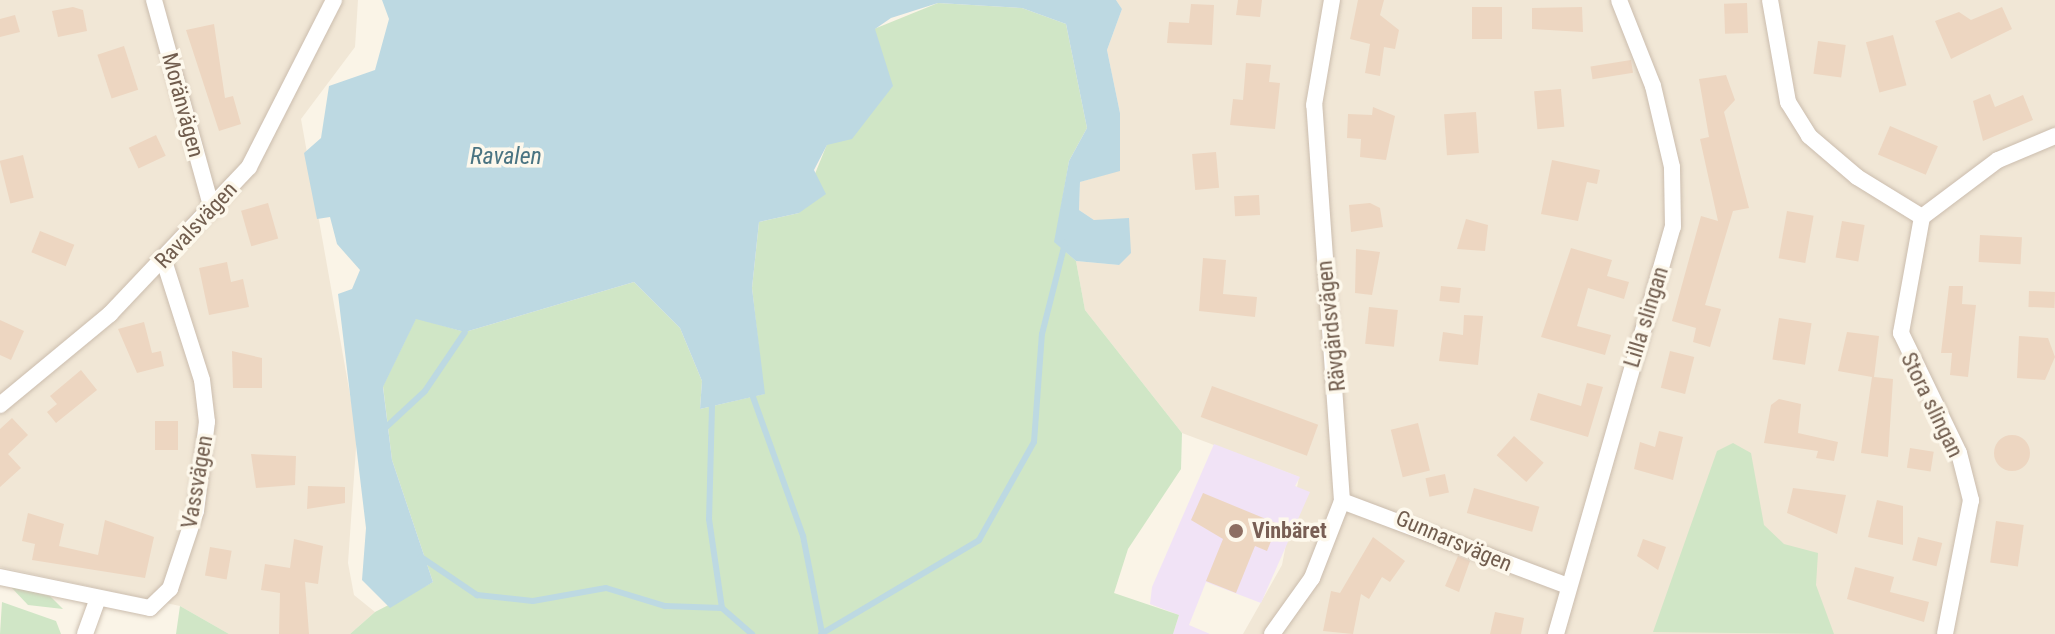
<!DOCTYPE html>
<meta charset="utf-8">
<style>
body{margin:0}
#map{position:relative;width:2055px;height:634px;overflow:hidden;background:#faf4e7;font-family:"Roboto Condensed",sans-serif}
div>[style]{position:absolute}
[style*='--x']{left:calc(var(--x)*1px);top:calc(var(--y)*1px);width:calc(var(--w)*1px);rotate:calc(var(--a)*1deg)}
.residential>*{inset:0;background:#f1e7d6}
.education>*{inset:0;background:#f1e3f6}
.green>*{inset:0;background:#d0e6c6}
.water>*{inset:0;background:#bdd9e2}
.stream>*{height:6px;margin:-3px;padding:0 3px;transform-origin:3px;border-radius:3px;background:#bdd9e2}
.building>*{inset:0;background:#edd6c1;transform-origin:0 0}
.round{border-radius:50%}
.roads{filter:drop-shadow(0 0 2px #cbbdae) drop-shadow(0 0 2px #cbbdae)}
.street>*{height:16px;margin:-8px;padding:0 8px;transform-origin:8px;border-radius:8px;background:#fff}
.dots>*{width:22px;height:22px;translate:-50% -50%;box-sizing:border-box;border:4px solid #fdf8ec;border-radius:50%}
span{translate:-50% -50%;white-space:nowrap;text-align:center;line-height:1.15;-webkit-text-stroke:7px #fdf8ec;paint-order:stroke}
.street-label{font-size:22px;color:#715d4e}
.education-label{font-size:22px;color:#785e54;font-weight:700}
.left{translate:0 -50%;text-align:left}
.water-label{font-size:24px;color:#4a7482;font-style:italic}
</style>
<div id="map">
<div class="residential">
<div style="clip-path:polygon(0 0,358px 0,355px 47px,301px 119px,357px 434px,348px 563px,354px 595px,375px 612px,350px 634px,229px 634px,180px 606px,0 567px)"></div>
<div style="clip-path:polygon(1116px 0,2055px 0,2055px 634px,1243px 634px,1282px 565px,1299px 477px,1182px 433px,1085px 310px,1076px 261px,1119px 265px,1094px 220px,1079px 210px,1080px 182px,1120px 170px,1120px 113px,1107px 50px,1122px 9px)"></div>
</div>
<div class="education">
<div style="clip-path:polygon(1214px 444px,1300px 477px,1295px 486px,1310px 492px,1261px 603px,1206px 582px,1189px 625px,1210px 634px,1173px 634px,1179px 615px,1150px 604px,1152px 587px)"></div>
</div>
<div class="green">
<div style="clip-path:polygon(938px 3px,1022px 8px,1066px 24px,1087px 128px,1069px 161px,1055px 242px,1076px 261px,1085px 310px,1182px 433px,1181px 469px,1128px 549px,1114px 593px,1179px 615px,1173px 634px,350px 634px,375px 612px,433px 582px,392px 460px,383px 386px,416px 318px,465px 332px,634px 282px,680px 328px,702px 381px,700px 409px,764px 394px,752px 288px,759px 222px,799px 213px,874px 29px)"></div>
<div style="clip-path:polygon(1733px 443px,1751px 453px,1764px 525px,1784px 544px,1818px 553px,1816px 585px,1834px 634px,1653px 632px,1717px 451px)"></div>
<div style="clip-path:polygon(10px 586px,50px 596px,63px 609px,28px 605px)"></div>
<div style="clip-path:polygon(2px 602px,56px 621px,61px 634px,0 634px)"></div>
<div style="clip-path:polygon(180px 606px,229px 634px,176px 634px)"></div>
</div>
<div class="water">
<div style="clip-path:polygon(382px 0,1116px 0,1122px 9px,1107px 50px,1120px 113px,1120px 171px,1080px 182px,1079px 210px,1094px 220px,1129px 218px,1131px 253px,1119px 265px,1076px 261px,1054px 242px,1069px 161px,1087px 128px,1066px 24px,1022px 8px,938px 3px,891px 18px,875px 29px,893px 86px,852px 139px,827px 145px,814px 170px,826px 194px,799px 213px,759px 222px,752px 288px,765px 394px,700px 409px,702px 381px,680px 328px,634px 282px,465px 332px,416px 319px,383px 387px,392px 460px,433px 582px,390px 608px,362px 580px,366px 528px,338px 294px,352px 289px,360px 270px,337px 244px,330px 217px,317px 219px,304px 153px,321px 138px,329px 86px,375px 70px,389px 19px)"></div>
</div>
<div class="stream">
<div style="--x:753;--y:397;--w:148;--a:70.2"></div>
<div style="--x:803;--y:536;--w:99;--a:78.9"></div>
<div style="--x:712;--y:406;--w:113;--a:91.5"></div>
<div style="--x:709;--y:519;--w:90;--a:81.7"></div>
<div style="--x:383;--y:430;--w:57;--a:-42.9"></div>
<div style="--x:425;--y:391;--w:71;--a:-55.9"></div>
<div style="--x:421;--y:557;--w:68;--a:34.2"></div>
<div style="--x:477;--y:595;--w:56;--a:6.1"></div>
<div style="--x:533;--y:601;--w:74;--a:-10.1"></div>
<div style="--x:606;--y:588;--w:62;--a:17"></div>
<div style="--x:665;--y:606;--w:57;--a:2"></div>
<div style="--x:722;--y:608;--w:40;--a:41"></div>
<div style="--x:821;--y:634;--w:184;--a:-30.7"></div>
<div style="--x:979;--y:540;--w:112;--a:-60.7"></div>
<div style="--x:1034;--y:442;--w:108;--a:-85.8"></div>
<div style="--x:1042;--y:334;--w:94;--a:-75.8"></div>
</div>
<div class="building">
<div style="clip-path:polygon(1238px 0,1262px 0,1260px 17px,1236px 15px)"></div>
<div style="clip-path:polygon(1358px 0,1384px 0,1380px 15px,1399px 30px,1395px 49px,1384px 47px,1380px 76px,1365px 73px,1370px 44px,1350px 39px)"></div>
<div style="left:1747px;top:3px;width:30px;height:23px;rotate:88deg"></div>
<div style="clip-path:polygon(1191px 4px,1214px 5px,1212px 45px,1167px 43px,1169px 22px,1189px 23px)"></div>
<div style="clip-path:polygon(73px 7px,83px 10px,87px 31px,58px 37px,52px 11px)"></div>
<div style="left:1472px;top:7px;width:30px;height:32px"></div>
<div style="clip-path:polygon(1582px 7px,1583px 32px,1532px 29px,1532px 8px)"></div>
<div style="clip-path:polygon(2002px 7px,2012px 29px,1951px 59px,1935px 21px,1959px 12px,1971px 20px)"></div>
<div style="clip-path:polygon(15px 15px,20px 32px,0 37px,0 19px)"></div>
<div style="clip-path:polygon(214px 24px,225px 98px,233px 96px,241px 124px,219px 131px,186px 30px)"></div>
<div style="left:1893px;top:35px;width:52px;height:28px;rotate:75deg"></div>
<div style="left:1818px;top:41px;width:28px;height:33px;rotate:8deg"></div>
<div style="left:124px;top:46px;width:46px;height:28px;rotate:72deg"></div>
<div style="left:1631px;top:60px;width:13px;height:41px;rotate:81deg"></div>
<div style="clip-path:polygon(1246px 63px,1271px 65px,1269px 82px,1280px 83px,1275px 129px,1230px 125px,1233px 99px,1243px 100px)"></div>
<div style="clip-path:polygon(1726px 75px,1735px 100px,1724px 112px,1749px 208px,1733px 211px,1718px 261px,1705px 305px,1721px 309px,1710px 347px,1693px 342px,1696px 328px,1672px 321px,1701px 216px,1718px 221px,1700px 139px,1709px 137px,1699px 79px)"></div>
<div style="left:1561px;top:89px;width:38px;height:27px;rotate:85deg"></div>
<div style="clip-path:polygon(1990px 94px,1995px 107px,2023px 95px,2033px 120px,1983px 141px,1973px 101px)"></div>
<div style="clip-path:polygon(1373px 107px,1395px 116px,1386px 160px,1360px 157px,1361px 139px,1347px 138px,1348px 114px,1372px 115px)"></div>
<div style="left:1476px;top:112px;width:41px;height:32px;rotate:86deg"></div>
<div style="left:1890px;top:126px;width:52px;height:31px;rotate:23deg"></div>
<div style="left:156px;top:135px;width:23px;height:30px;rotate:65deg"></div>
<div style="left:1216px;top:152px;width:36px;height:24px;rotate:85deg"></div>
<div style="left:23px;top:155px;width:44px;height:24px;rotate:76deg"></div>
<div style="clip-path:polygon(1552px 160px,1600px 170px,1597px 184px,1587px 182px,1578px 221px,1541px 214px)"></div>
<div style="left:1259px;top:195px;width:20px;height:25px;rotate:87deg"></div>
<div style="left:268px;top:203px;width:37px;height:28px;rotate:74deg"></div>
<div style="clip-path:polygon(1370px 203px,1380px 208px,1383px 227px,1351px 232px,1349px 205px)"></div>
<div style="left:1787px;top:211px;width:27px;height:48px;rotate:10deg"></div>
<div style="clip-path:polygon(1466px 219px,1488px 225px,1485px 251px,1457px 249px)"></div>
<div style="left:1842px;top:221px;width:23px;height:37px;rotate:10deg"></div>
<div style="left:40px;top:231px;width:37px;height:23px;rotate:22deg"></div>
<div style="left:1980px;top:235px;width:42px;height:27px;rotate:3deg"></div>
<div style="clip-path:polygon(1571px 248px,1612px 260px,1607px 276px,1629px 282px,1624px 299px,1588px 288px,1577px 326px,1611px 335px,1605px 355px,1541px 337px)"></div>
<div style="clip-path:polygon(1356px 249px,1380px 252px,1372px 295px,1355px 293px)"></div>
<div style="clip-path:polygon(1203px 258px,1226px 260px,1223px 294px,1257px 297px,1255px 317px,1199px 311px)"></div>
<div style="clip-path:polygon(227px 262px,231px 282px,243px 279px,249px 307px,209px 315px,199px 268px)"></div>
<div style="left:1441px;top:286px;width:20px;height:15px;rotate:6deg"></div>
<div style="clip-path:polygon(1949px 286px,1963px 286px,1962px 304px,1976px 305px,1968px 377px,1950px 375px,1952px 353px,1941px 353px)"></div>
<div style="left:2029px;top:291px;width:26px;height:16px;rotate:2deg"></div>
<div style="left:1369px;top:307px;width:29px;height:37px;rotate:6deg"></div>
<div style="clip-path:polygon(1464px 315px,1483px 316px,1478px 365px,1439px 361px,1443px 332px,1463px 335px)"></div>
<div style="left:1779px;top:318px;width:33px;height:42px;rotate:9deg"></div>
<div style="clip-path:polygon(0 320px,24px 331px,11px 360px,0 355px)"></div>
<div style="clip-path:polygon(144px 322px,152px 353px,161px 351px,164px 366px,137px 373px,118px 329px)"></div>
<div style="clip-path:polygon(1847px 332px,1879px 336px,1874px 377px,1893px 379px,1888px 457px,1861px 453px,1872px 377px,1838px 371px)"></div>
<div style="clip-path:polygon(2019px 336px,2048px 338px,2055px 357px,2045px 380px,2017px 378px)"></div>
<div style="clip-path:polygon(232px 351px,262px 358px,262px 388px,233px 388px)"></div>
<div style="left:1670px;top:351px;width:25px;height:38px;rotate:14deg"></div>
<div style="clip-path:polygon(81px 370px,97px 390px,56px 423px,47px 412px,57px 404px,50px 396px)"></div>
<div style="clip-path:polygon(1587px 383px,1603px 387px,1588px 437px,1530px 420px,1538px 393px,1581px 406px)"></div>
<div style="left:1212px;top:386px;width:113px;height:33px;rotate:20deg"></div>
<div style="clip-path:polygon(1779px 399px,1801px 404px,1798px 433px,1838px 442px,1834px 461px,1816px 458px,1818px 451px,1764px 443px,1771px 405px)"></div>
<div style="clip-path:polygon(12px 418px,28px 435px,8px 454px,21px 468px,0 487px,0 429px)"></div>
<div style="left:155px;top:421px;width:23px;height:29px"></div>
<div style="left:1418px;top:423px;width:49px;height:28px;rotate:76deg"></div>
<div style="clip-path:polygon(1659px 431px,1683px 437px,1673px 480px,1634px 469px,1640px 442px,1655px 447px)"></div>
<div class="round" style="left:1994px;top:435px;width:36px;height:36px"></div>
<div style="left:1514px;top:436px;width:40px;height:26px;rotate:42deg"></div>
<div style="left:1910px;top:448px;width:24px;height:20px;rotate:9deg"></div>
<div style="clip-path:polygon(251px 454px,296px 456px,295px 485px,256px 488px)"></div>
<div style="left:1445px;top:474px;width:19px;height:20px;rotate:78deg"></div>
<div style="clip-path:polygon(308px 486px,345px 487px,345px 503px,307px 509px)"></div>
<div style="left:1474px;top:488px;width:68px;height:26px;rotate:16deg"></div>
<div style="clip-path:polygon(1793px 488px,1846px 495px,1837px 534px,1787px 513px)"></div>
<div style="clip-path:polygon(1203px 493px,1278px 524px,1267px 551px,1255px 546px,1236px 593px,1206px 581px,1223px 539px,1191px 520px)"></div>
<div style="clip-path:polygon(1877px 500px,1903px 506px,1903px 545px,1868px 537px)"></div>
<div style="clip-path:polygon(28px 513px,64px 524px,59px 546px,98px 555px,105px 520px,154px 537px,145px 578px,32px 560px,35px 544px,22px 541px)"></div>
<div style="left:1996px;top:521px;width:28px;height:42px;rotate:8deg"></div>
<div style="clip-path:polygon(1373px 537px,1405px 561px,1390px 582px,1382px 577px,1369px 599px,1361px 594px,1353px 634px,1323px 631px,1331px 591px,1340px 593px)"></div>
<div style="left:1918px;top:537px;width:25px;height:24px;rotate:14deg"></div>
<div style="clip-path:polygon(294px 539px,323px 546px,318px 584px,305px 582px,309px 634px,279px 634px,280px 593px,261px 590px,265px 564px,290px 568px)"></div>
<div style="clip-path:polygon(1643px 539px,1666px 547px,1658px 570px,1637px 556px)"></div>
<div style="left:210px;top:547px;width:22px;height:29px;rotate:10deg"></div>
<div style="clip-path:polygon(1458px 556px,1470px 561px,1459px 592px,1445px 586px)"></div>
<div style="clip-path:polygon(1855px 567px,1894px 577px,1890px 592px,1929px 602px,1924px 622px,1847px 599px)"></div>
<div style="clip-path:polygon(1495px 612px,1524px 618px,1521px 634px,1490px 634px)"></div>
</div>
<div class="roads">
<div class="street">
<div style="--x:154;--y:0;--w:217;--a:74.5"></div>
<div style="--x:1770;--y:0;--w:104;--a:80"></div>
<div style="--x:1788;--y:102;--w:40;--a:58"></div>
<div style="--x:1809;--y:136;--w:63;--a:40.5"></div>
<div style="--x:1857;--y:177;--w:76;--a:31.6"></div>
<div style="--x:1922;--y:217;--w:118;--a:100.3"></div>
<div style="--x:1901;--y:333;--w:133;--a:64.2"></div>
<div style="--x:1959;--y:453;--w:49;--a:75.7"></div>
<div style="--x:1971;--y:500;--w:136;--a:101"></div>
<div style="--x:1922;--y:217;--w:95;--a:-36.9"></div>
<div style="--x:1998;--y:160;--w:62;--a:-22.8"></div>
<div style="--x:0;--y:405;--w:143;--a:-39.6"></div>
<div style="--x:110;--y:314;--w:202;--a:-46.6"></div>
<div style="--x:249;--y:167;--w:187;--a:-63"></div>
<div style="--x:1342;--y:501;--w:239;--a:20.6"></div>
<div style="--x:0;--y:577;--w:153;--a:11.7"></div>
<div style="--x:150;--y:608;--w:28;--a:-44"></div>
<div style="--x:170;--y:589;--w:82;--a:-71.6"></div>
<div style="--x:196;--y:511;--w:90;--a:-83"></div>
<div style="--x:207;--y:422;--w:42;--a:-96.8"></div>
<div style="--x:202;--y:380;--w:125;--a:-107.7"></div>
<div style="--x:85;--y:634;--w:35;--a:-70"></div>
<div style="--x:1272;--y:634;--w:69;--a:-54.5"></div>
<div style="--x:1312;--y:578;--w:83;--a:-68.7"></div>
<div style="--x:1342;--y:501;--w:397;--a:-94"></div>
<div style="--x:1314;--y:105;--w:107;--a:-80.3"></div>
<div style="--x:1556;--y:634;--w:423;--a:-74"></div>
<div style="--x:1673;--y:227;--w:60;--a:-91"></div>
<div style="--x:1672;--y:167;--w:83;--a:-103.2"></div>
<div style="--x:1653;--y:86;--w:92;--a:-111.6"></div>
</div>
</div>
<div class="dots">
<div style="left:1236px;top:531px;background:#8d6e63"></div>
</div>
<div class="street-label">
<span style="left:183px;top:105px;rotate:75deg">Moränvägen</span>
<span style="left:196px;top:225px;rotate:-47deg">Ravalsvägen</span>
<span style="left:1646px;top:317px;rotate:-73deg">Lilla slingan</span>
<span style="left:1331px;top:326px;rotate:-96deg">Rävgärdsvägen</span>
<span style="left:1932px;top:405px;rotate:64deg">Stora slingan</span>
<span style="left:197px;top:482px;rotate:-80deg">Vassvägen</span>
<span style="left:1454px;top:541px;rotate:23deg">Gunnarsvägen</span>
</div>
<div class="education-label">
<span class="left" style="left:1252px;top:531px">Vinbäret</span>
</div>
<div class="water-label">
<span style="left:506px;top:157px">Ravalen</span>
</div>
</div>
